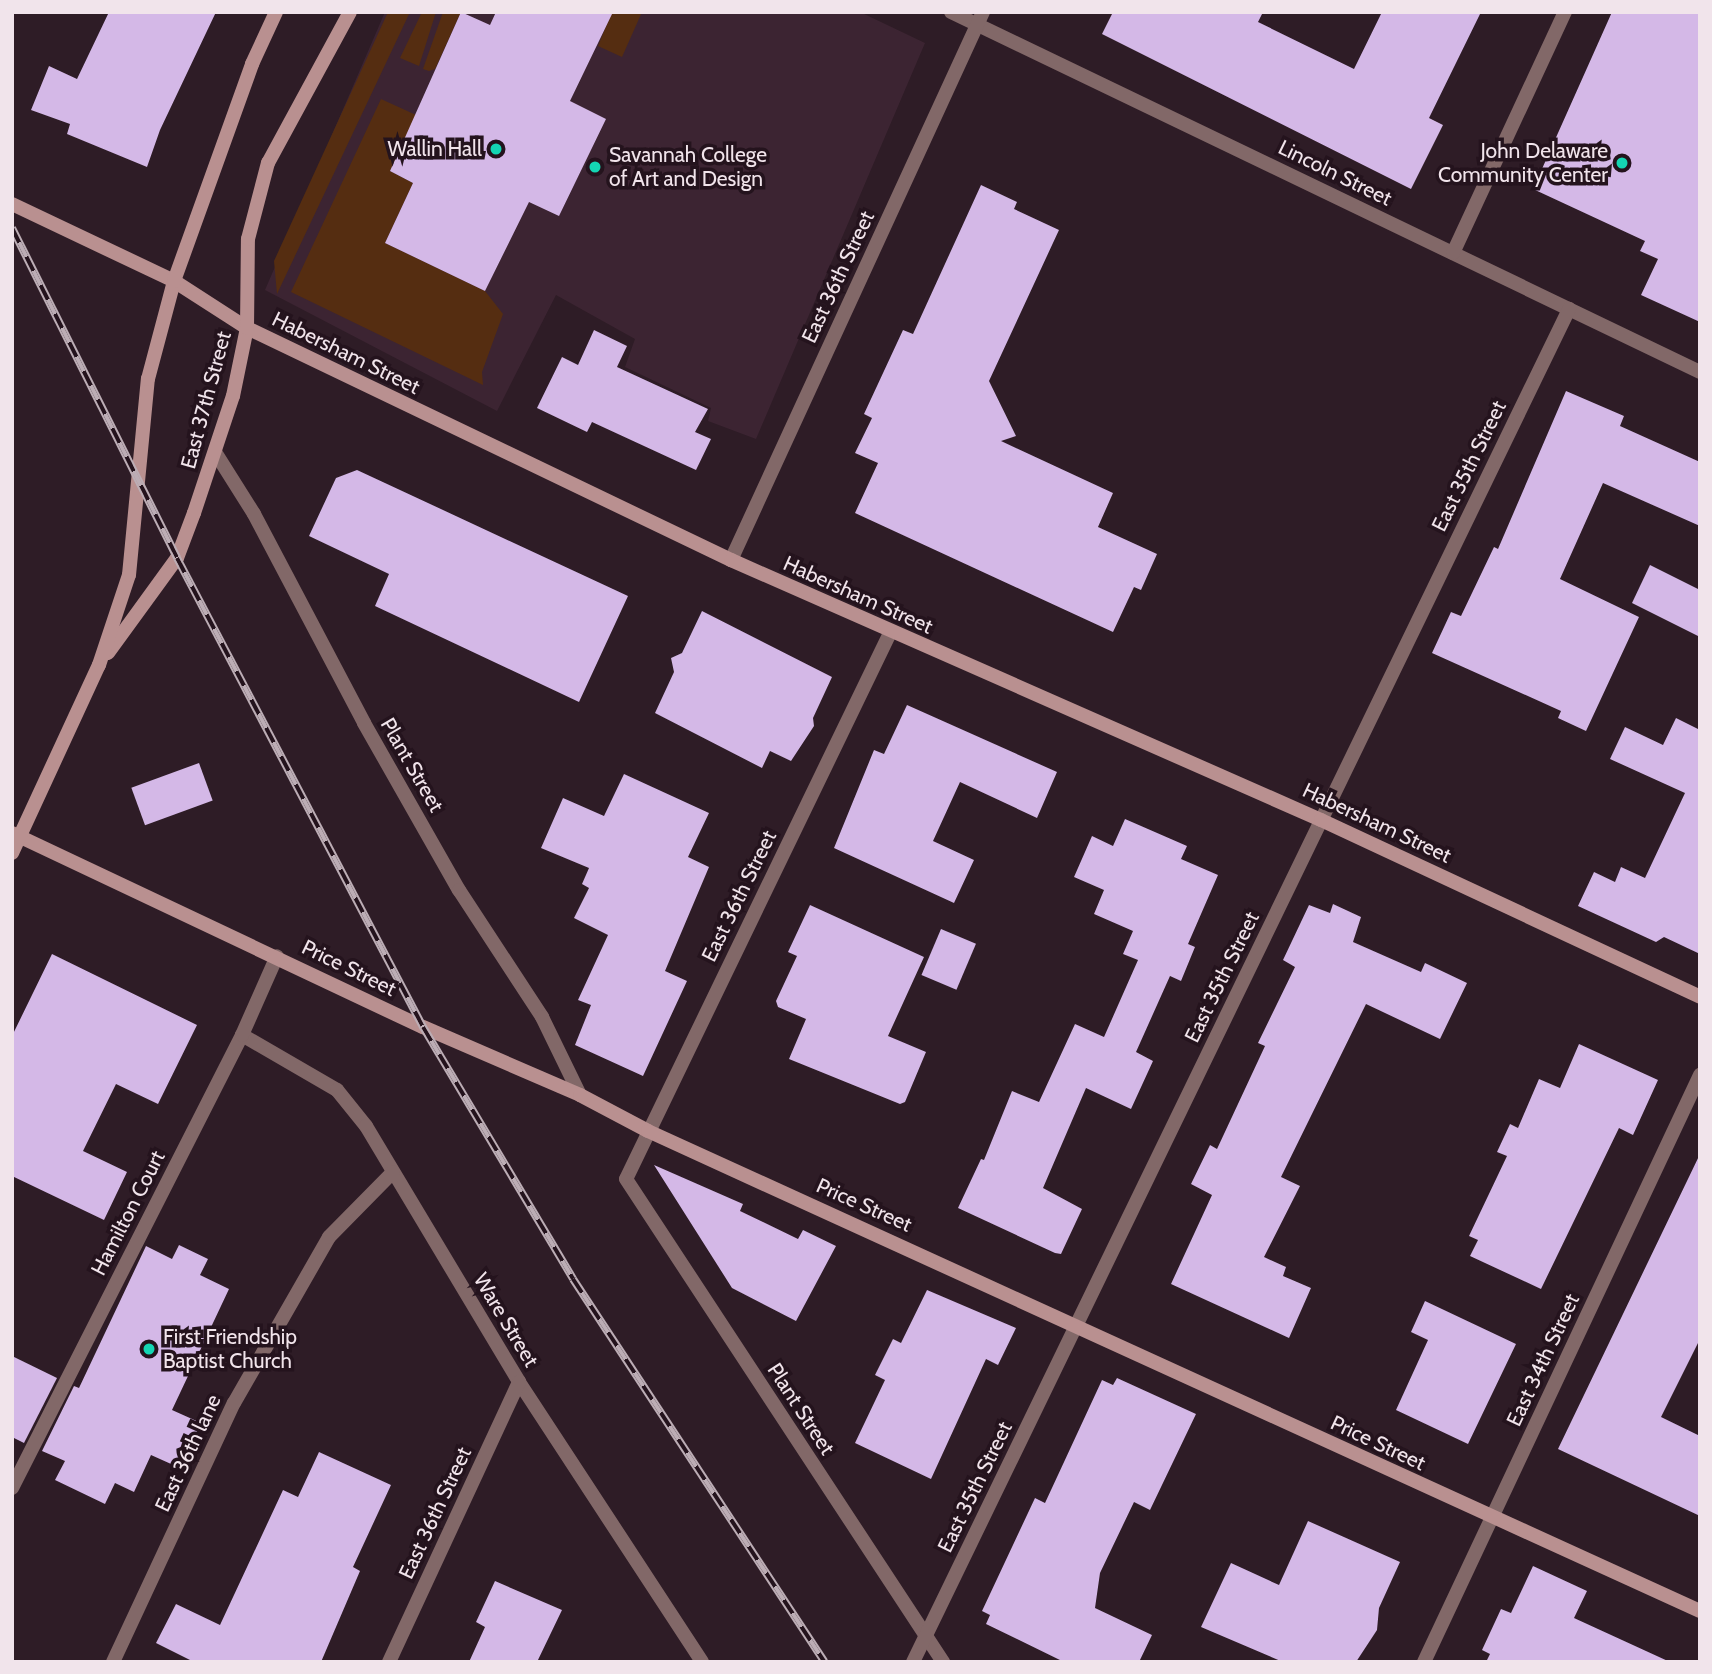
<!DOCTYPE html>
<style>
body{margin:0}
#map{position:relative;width:1712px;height:1674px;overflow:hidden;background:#2e1c26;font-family:Cabin,sans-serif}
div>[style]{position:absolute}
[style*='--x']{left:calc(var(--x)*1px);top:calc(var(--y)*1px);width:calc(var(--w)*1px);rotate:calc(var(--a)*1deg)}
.built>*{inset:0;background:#3c2432}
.green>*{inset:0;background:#552d11}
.building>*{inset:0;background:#d4b8e7;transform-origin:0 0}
.street>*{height:14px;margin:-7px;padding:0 7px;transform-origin:7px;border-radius:7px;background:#826868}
.secondary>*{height:14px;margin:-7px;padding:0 7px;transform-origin:7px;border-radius:7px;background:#b99090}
.rail>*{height:8px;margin-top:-4px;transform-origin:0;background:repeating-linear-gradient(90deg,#24131d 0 16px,#bcadb5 0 32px);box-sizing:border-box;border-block:2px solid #bcadb5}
.dots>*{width:19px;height:19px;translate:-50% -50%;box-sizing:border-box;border:4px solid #24131d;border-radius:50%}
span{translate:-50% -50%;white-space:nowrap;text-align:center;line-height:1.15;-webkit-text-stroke:7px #24131d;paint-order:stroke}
.poi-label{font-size:21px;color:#f1e4eb}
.right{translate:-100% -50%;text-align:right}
.left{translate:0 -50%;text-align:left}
.street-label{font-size:21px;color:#f1e4eb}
.frame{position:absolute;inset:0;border:14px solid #f1e4eb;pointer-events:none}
</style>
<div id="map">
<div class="built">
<div style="clip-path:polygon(385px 12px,860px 12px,925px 43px,756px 439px,708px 421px,711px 408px,625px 367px,635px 339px,556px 295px,497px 411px,265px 290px)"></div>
</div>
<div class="green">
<div style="clip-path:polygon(388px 12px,410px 12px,277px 294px,274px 261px)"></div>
<div style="clip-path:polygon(422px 12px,436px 12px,419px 66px,400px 58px)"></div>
<div style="clip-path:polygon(443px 12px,461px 12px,435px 69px,429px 71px,423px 69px)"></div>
<div style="clip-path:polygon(612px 12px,642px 12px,622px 57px,598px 46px)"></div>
<div style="clip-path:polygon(381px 99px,416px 115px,390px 171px,413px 183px,385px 243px,485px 291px,503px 314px,482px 372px,483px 385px,291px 292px)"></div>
</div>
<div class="building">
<div style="clip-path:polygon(109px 12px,216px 12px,160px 130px,147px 167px,67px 134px,70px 124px,31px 110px,49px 66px,77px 79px)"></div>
<div style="clip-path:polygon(461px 12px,490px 25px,496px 12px,613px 12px,570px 101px,606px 119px,559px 216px,529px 202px,485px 291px,385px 243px,413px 183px,390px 171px)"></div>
<div style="clip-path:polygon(1113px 12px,1263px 12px,1258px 22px,1354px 69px,1382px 12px,1481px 12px,1429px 118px,1443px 125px,1411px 189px,1102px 34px)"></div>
<div style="clip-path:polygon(1612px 12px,1700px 12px,1700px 322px,1641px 295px,1658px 259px,1640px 251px,1645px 241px,1533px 189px)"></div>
<div style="clip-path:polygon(981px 185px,1017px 202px,1014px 209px,1059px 230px,989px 381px,1016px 436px,1001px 441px,1113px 493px,1098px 527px,1157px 554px,1141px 590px,1134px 587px,1113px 632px,855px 513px,878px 463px,855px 453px,872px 418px,864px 414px,903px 330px,913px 334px)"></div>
<div style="clip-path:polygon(594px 330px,627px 346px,617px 367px,708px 409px,695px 432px,711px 439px,696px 470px,592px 422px,587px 432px,537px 408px,562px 357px,578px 365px)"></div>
<div style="clip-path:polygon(1566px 391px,1624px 416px,1620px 426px,1700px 462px,1700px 526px,1603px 483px,1560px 579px,1639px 617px,1586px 731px,1558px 718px,1561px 711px,1432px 653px,1451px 612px,1461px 616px,1494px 547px,1498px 549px)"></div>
<div style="clip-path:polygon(357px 470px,628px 596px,579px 702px,375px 606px,389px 574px,309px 536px,336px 478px)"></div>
<div style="clip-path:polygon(1650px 565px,1700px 590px,1700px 637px,1632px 603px)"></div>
<div style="clip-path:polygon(702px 611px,832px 677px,813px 718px,814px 726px,791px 761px,770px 751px,762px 768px,655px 713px,674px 672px,671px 658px,682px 653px)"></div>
<div style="clip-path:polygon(907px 705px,1057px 772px,1037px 818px,960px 782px,933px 841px,974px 860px,954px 903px,834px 848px,874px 750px,884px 754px)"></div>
<div style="clip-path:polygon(1676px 718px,1700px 730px,1700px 954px,1664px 937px,1656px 942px,1578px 906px,1594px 872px,1615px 882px,1621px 867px,1645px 878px,1685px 793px,1610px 759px,1625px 727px,1663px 745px)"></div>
<div style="left:199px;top:763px;width:40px;height:72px;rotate:70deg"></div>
<div style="clip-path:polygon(624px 774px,709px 813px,688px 857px,709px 867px,665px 971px,687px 981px,643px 1076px,575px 1045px,591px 1005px,578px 1000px,608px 935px,574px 918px,589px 888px,582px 884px,589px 868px,541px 848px,563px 798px,604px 816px)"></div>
<div style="clip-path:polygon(1125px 819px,1187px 846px,1181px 859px,1218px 875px,1188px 944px,1195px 947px,1181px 981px,1170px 976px,1136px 1052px,1153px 1061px,1131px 1109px,1086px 1088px,1043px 1188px,1082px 1209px,1061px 1254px,1055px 1253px,958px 1208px,981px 1159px,984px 1160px,1012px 1091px,1039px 1102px,1075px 1024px,1104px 1037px,1138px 960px,1123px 954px,1133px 931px,1094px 914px,1104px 890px,1074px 877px,1092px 836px,1113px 846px)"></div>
<div style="clip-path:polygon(1333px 904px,1361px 917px,1353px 942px,1421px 972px,1425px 963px,1467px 983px,1440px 1039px,1366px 1004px,1281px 1177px,1300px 1186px,1264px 1257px,1286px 1267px,1283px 1276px,1311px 1288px,1289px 1338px,1171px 1284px,1212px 1195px,1191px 1184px,1210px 1145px,1217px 1149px,1265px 1046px,1258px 1043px,1295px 967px,1283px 960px,1309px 905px,1330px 913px)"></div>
<div style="clip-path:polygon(810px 905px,924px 957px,888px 1036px,926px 1052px,905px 1102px,900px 1104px,789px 1059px,806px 1019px,778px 1007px,776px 1001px,797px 956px,788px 952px)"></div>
<div style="left:941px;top:929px;width:38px;height:50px;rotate:23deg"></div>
<div style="clip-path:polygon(52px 954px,197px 1025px,158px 1104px,116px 1084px,83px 1151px,127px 1172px,104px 1220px,12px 1176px,12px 1036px)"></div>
<div style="clip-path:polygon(1579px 1044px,1658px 1080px,1633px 1135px,1619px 1128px,1541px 1289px,1470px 1256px,1478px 1240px,1469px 1236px,1507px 1156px,1497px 1152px,1510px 1124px,1518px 1128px,1539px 1079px,1560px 1088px)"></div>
<div style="clip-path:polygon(1700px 1154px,1700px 1339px,1661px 1417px,1700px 1436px,1700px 1516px,1558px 1449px)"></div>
<div style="clip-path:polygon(654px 1165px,743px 1204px,740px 1211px,798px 1239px,803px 1230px,836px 1246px,796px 1321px,732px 1288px)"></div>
<div style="clip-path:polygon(179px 1245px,208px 1259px,200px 1275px,229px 1289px,172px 1410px,201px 1423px,180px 1468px,151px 1455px,134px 1492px,115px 1483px,105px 1504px,55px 1480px,65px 1461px,42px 1451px,74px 1386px,79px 1388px,146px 1246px,172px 1259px)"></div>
<div style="clip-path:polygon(927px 1290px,1016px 1328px,998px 1365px,986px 1359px,931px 1479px,855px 1443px,885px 1380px,875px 1375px,893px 1339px,901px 1343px)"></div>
<div style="clip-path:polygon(1425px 1301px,1516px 1344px,1468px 1444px,1396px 1410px,1428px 1340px,1411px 1332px)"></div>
<div style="clip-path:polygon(12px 1356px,57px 1378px,24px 1443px,12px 1437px)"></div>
<div style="clip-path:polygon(1117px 1378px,1196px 1414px,1150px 1510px,1134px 1502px,1100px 1573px,1095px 1608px,1152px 1635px,1139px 1662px,1064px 1662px,986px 1624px,990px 1615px,982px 1611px,1035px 1498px,1045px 1503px,1102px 1380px,1113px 1385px)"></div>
<div style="clip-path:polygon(319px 1452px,391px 1485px,353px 1567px,360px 1571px,321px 1662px,194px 1662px,156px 1643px,176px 1604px,220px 1625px,283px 1490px,298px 1497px)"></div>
<div style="clip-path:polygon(1308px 1521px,1400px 1562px,1379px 1608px,1377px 1630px,1356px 1662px,1283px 1662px,1201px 1627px,1231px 1563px,1279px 1585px)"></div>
<div style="clip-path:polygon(1533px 1566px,1587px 1591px,1574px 1618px,1670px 1662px,1486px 1662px,1490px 1654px,1482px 1650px,1501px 1609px,1511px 1613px)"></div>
<div style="clip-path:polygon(495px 1581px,562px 1610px,537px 1662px,469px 1662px,485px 1627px,476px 1622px)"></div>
</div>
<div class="street">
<div style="--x:951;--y:12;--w:831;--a:25.67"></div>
<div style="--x:1453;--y:253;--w:266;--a:-65.1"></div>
<div style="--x:215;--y:452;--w:73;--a:57.8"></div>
<div style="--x:254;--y:514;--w:236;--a:62.2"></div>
<div style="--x:364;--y:723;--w:192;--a:60.4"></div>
<div style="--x:459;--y:890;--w:152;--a:56.8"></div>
<div style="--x:542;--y:1017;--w:87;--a:64"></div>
<div style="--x:731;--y:560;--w:603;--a:-65.3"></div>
<div style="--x:890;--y:633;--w:606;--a:115.8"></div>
<div style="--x:626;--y:1179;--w:578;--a:56.72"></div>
<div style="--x:242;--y:1035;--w:110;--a:30.1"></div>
<div style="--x:337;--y:1090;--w:46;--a:51.1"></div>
<div style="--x:366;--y:1126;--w:298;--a:59.1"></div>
<div style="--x:519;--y:1382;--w:334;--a:56.8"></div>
<div style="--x:12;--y:1488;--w:508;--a:-63.08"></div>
<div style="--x:242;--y:1035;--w:86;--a:-66.1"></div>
<div style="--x:113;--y:1662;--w:286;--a:-65"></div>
<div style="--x:234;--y:1403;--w:191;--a:-60.2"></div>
<div style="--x:329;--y:1237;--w:91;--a:-45.4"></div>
<div style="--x:389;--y:1662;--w:309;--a:-65.1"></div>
<div style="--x:913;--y:1662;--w:1504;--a:-64.13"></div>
<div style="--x:1424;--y:1662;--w:649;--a:-64.82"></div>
</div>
<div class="secondary">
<div style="--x:12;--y:204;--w:179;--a:25.4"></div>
<div style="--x:174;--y:281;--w:87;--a:32.8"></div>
<div style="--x:247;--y:328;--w:537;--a:25.61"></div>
<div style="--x:731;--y:560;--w:645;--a:23.78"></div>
<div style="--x:1321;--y:820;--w:418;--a:25"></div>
<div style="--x:108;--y:653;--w:117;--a:-54"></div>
<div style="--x:177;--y:558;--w:48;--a:-69.3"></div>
<div style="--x:194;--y:513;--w:123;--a:-71.6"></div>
<div style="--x:233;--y:396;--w:69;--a:-78.4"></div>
<div style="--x:247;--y:328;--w:89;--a:-89.4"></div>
<div style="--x:248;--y:239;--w:79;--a:-75.3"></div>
<div style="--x:268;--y:163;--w:172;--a:-61.5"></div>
<div style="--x:12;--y:833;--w:454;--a:25.3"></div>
<div style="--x:423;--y:1027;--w:171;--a:23.4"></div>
<div style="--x:580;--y:1095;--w:77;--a:27.9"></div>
<div style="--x:648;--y:1131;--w:1156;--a:24.53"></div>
<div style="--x:12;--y:853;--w:207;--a:-65.2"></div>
<div style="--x:99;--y:665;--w:95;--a:-71.6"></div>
<div style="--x:129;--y:575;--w:197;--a:-84.5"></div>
<div style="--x:148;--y:379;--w:101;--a:-75.1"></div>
<div style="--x:174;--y:281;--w:231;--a:-70.2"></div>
<div style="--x:252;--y:64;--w:57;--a:-65.2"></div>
</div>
<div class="rail">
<div style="--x:12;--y:228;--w:369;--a:63.4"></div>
<div style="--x:177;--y:558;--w:530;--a:62.32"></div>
<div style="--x:423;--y:1027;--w:293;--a:59.2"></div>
<div style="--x:573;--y:1279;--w:458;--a:56.7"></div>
</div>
<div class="dots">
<div style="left:496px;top:149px;background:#14d5b3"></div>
<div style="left:1622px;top:163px;background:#14d5b3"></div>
<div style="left:595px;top:167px;background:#14d5b3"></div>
<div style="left:149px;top:1349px;background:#14d5b3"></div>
</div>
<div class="poi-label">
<span class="right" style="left:482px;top:149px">Wallin Hall</span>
<span class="right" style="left:1608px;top:163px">John Delaware<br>Community Center</span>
<span class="left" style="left:609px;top:167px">Savannah College<br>of Art and Design</span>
<span class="left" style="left:163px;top:1349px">First Friendship<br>Baptist Church</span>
</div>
<div class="street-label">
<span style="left:1335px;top:173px;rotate:26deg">Lincoln Street</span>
<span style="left:838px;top:277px;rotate:-65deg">East 36th Street</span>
<span style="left:346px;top:353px;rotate:26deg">Habersham Street</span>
<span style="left:206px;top:400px;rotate:-75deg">East 37th Street</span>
<span style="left:1469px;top:466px;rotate:-64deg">East 35th Street</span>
<span style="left:858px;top:595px;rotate:24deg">Habersham Street</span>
<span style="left:412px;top:765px;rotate:60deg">Plant Street</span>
<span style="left:1377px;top:823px;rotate:25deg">Habersham Street</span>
<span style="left:739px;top:896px;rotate:-64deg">East 36th Street</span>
<span style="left:349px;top:968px;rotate:26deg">Price Street</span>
<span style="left:1222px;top:977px;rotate:-64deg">East 35th Street</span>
<span style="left:864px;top:1205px;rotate:24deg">Price Street</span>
<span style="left:128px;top:1213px;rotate:-63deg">Hamilton Court</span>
<span style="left:506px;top:1320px;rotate:59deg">Ware Street</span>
<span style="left:1543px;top:1360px;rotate:-65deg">East 34th Street</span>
<span style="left:801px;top:1409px;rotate:57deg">Plant Street</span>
<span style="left:1378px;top:1443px;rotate:25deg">Price Street</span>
<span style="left:188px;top:1453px;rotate:-65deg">East 36th lane</span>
<span style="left:975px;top:1487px;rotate:-64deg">East 35th Street</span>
<span style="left:435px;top:1513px;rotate:-65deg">East 36th Street</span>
</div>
<div class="frame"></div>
</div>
